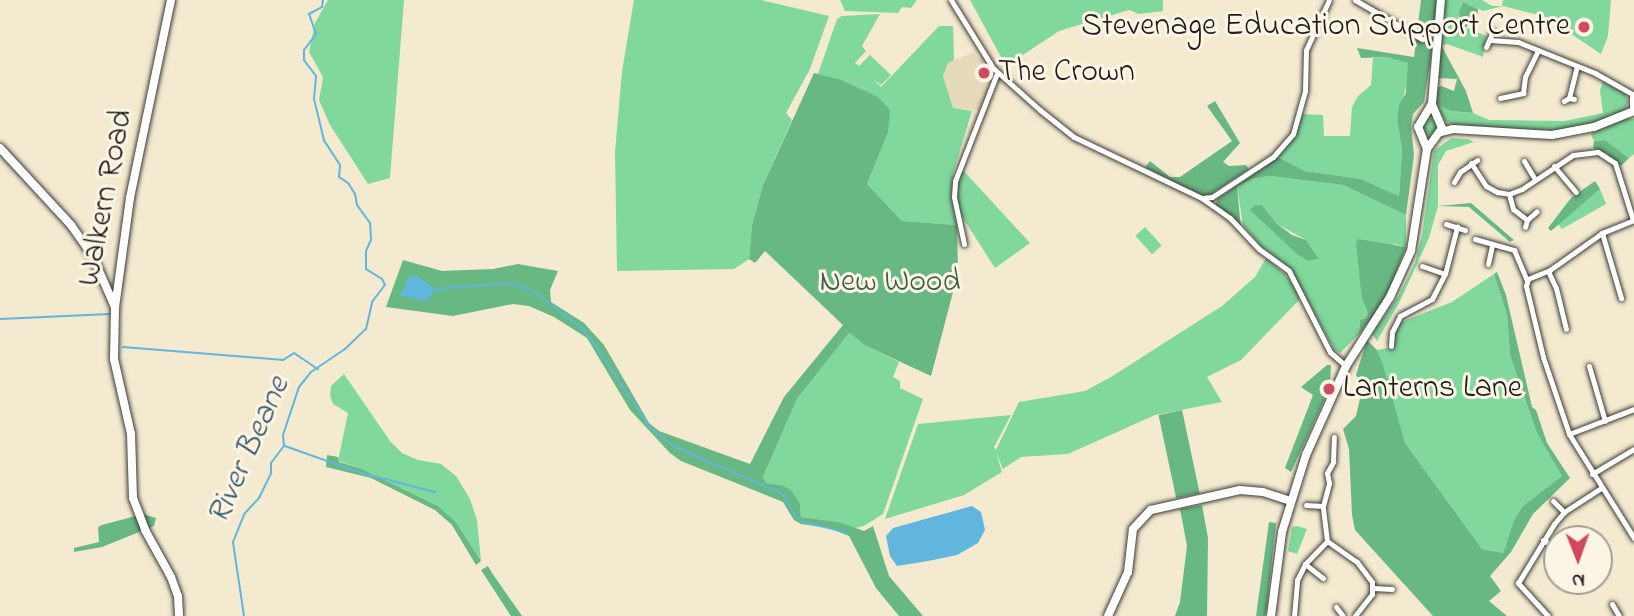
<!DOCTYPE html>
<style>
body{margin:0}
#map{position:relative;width:1634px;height:616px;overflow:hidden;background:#f3ead0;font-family:"Indie Flower",sans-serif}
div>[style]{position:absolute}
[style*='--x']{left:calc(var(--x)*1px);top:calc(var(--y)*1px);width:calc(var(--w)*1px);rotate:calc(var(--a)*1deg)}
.built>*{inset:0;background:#e7daba}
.green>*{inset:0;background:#81d89c;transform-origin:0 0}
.round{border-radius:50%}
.forest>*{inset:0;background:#68b884;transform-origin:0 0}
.water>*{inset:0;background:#61b6dd}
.stream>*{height:2px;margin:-1px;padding:0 1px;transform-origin:1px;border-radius:1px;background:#61b6dd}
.roads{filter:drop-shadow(0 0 2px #3c3b37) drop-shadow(0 0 2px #3c3b37)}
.street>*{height:5px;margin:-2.5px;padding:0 2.5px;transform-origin:2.5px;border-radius:2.5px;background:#fff}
.secondary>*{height:8px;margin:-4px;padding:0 4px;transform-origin:4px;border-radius:4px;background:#fff}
.dots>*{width:19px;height:19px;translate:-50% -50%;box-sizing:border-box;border:4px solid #fcf5e5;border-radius:50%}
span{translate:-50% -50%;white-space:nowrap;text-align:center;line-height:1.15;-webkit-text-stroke:6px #fcf5e5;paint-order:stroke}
.poi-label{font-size:32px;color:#1c1c1c}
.right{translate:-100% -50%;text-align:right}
.left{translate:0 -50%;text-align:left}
.street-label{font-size:32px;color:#1c1c1c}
.park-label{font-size:32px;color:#3f5e49}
.water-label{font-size:33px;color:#385a69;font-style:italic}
.north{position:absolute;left:1543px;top:525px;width:70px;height:70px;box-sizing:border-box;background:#fcf5e5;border:2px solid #a29e95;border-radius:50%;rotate:179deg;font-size:19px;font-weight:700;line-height:28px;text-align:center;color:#1c1c1c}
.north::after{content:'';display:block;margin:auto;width:24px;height:32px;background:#d1495b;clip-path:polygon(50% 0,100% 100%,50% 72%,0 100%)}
</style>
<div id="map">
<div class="built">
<div style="clip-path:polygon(974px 52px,978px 58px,984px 56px,992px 80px,982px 110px,953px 109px,943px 76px,948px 63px)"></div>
</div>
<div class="green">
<div style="clip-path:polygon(328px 0,404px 0,390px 178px,368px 184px,330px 125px,319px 100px,323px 77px,309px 52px,315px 23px)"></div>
<div style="clip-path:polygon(634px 0,761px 0,829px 16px,810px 69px,786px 113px,792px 120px,763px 185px,752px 225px,749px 259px,734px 269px,617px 271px,615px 152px,622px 71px)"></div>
<div style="clip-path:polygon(840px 0,917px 0,911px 8px,902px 7px,898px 13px,845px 11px)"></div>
<div style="clip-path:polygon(970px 0,1163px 0,1163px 11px,1139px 14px,1129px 10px,1059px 31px,1006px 66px)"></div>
<div style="clip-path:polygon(1445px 0,1482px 0,1492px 6px,1502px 6px,1503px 0,1611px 0,1608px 36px,1601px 54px,1546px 17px,1503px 6px,1483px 11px,1463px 2px,1462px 20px,1455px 33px,1458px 36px,1468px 28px,1486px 36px,1483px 57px,1447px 44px,1441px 45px)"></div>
<div style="clip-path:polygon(880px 14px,862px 46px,866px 51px,855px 63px,859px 66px,870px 55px,891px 75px,881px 85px,873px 79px,881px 87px,939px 26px,953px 26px,954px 60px,948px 63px,943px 76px,953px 108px,972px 111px,953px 173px,952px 201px,957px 225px,902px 221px,867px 184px,888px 133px,839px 79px,818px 74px,837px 19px,842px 16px)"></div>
<div style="clip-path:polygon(1386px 57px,1408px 63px,1410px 73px,1397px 120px,1402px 150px,1399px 196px,1361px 179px,1305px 171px,1278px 157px,1296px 132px,1303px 114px,1323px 115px,1324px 136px,1350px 136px,1352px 107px,1358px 96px,1371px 85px,1373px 58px)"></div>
<div style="clip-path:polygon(1604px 79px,1625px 93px,1628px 102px,1625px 111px,1585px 126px,1554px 132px,1454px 125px,1445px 121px,1436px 105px,1435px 99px,1451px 111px,1473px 113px,1489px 120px,1565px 121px,1603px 113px,1600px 90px)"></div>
<div style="clip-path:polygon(1626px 118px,1634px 119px,1634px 154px,1629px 158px,1605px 140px,1594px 141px,1591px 135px,1592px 131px)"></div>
<div class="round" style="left:1422px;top:119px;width:16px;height:16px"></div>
<div style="clip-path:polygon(1451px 138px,1468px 139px,1474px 142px,1446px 151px,1438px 165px,1438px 206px,1429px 238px,1399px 303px,1377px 341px,1372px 334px,1399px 295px,1415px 263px,1422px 236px,1434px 151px)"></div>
<div style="clip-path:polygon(961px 168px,1030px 243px,995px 268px,961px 215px,956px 196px)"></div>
<div style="clip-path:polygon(evenodd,1269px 176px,1343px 185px,1406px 215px,1406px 247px,1394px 244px,1362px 299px,1368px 313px,1366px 318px,1360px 320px,1359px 334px,1340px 353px,1334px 349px,1290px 268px,1261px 246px,1243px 225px,1237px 187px,1253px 179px,1269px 176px,1262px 205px,1277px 224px,1306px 240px,1319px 259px,1306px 261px,1251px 210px,1262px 205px)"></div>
<div style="clip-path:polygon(1600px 189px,1606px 204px,1562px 229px,1558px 224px)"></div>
<div style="left:1145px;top:227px;width:25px;height:13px;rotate:48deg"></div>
<div style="clip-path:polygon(1266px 258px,1286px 275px,1301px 298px,1241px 360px,1207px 377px,1222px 402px,1155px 415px,1068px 454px,1021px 457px,1003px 469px,996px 452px,1002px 472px,997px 475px,964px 495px,885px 519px,918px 424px,1011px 415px,994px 447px,996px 450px,1019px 402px,1085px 391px,1111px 377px,1222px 306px,1255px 277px)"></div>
<div style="clip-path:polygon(1494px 274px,1507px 315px,1510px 355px,1529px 411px,1536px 431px,1563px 476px,1523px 506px,1514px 520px,1503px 553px,1482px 549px,1405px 443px,1377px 350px,1388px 348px,1396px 324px,1452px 302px)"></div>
<div style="clip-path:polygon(849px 333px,866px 346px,899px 362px,893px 377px,900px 381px,900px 388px,923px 399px,883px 514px,864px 526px,852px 529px,839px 522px,801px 517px,800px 504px,781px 485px,766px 483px,763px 477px,797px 399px)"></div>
<div style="clip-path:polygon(344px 374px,390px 441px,402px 453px,418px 460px,441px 464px,456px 476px,470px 499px,477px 520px,481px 561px,456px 522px,438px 506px,362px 469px,338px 461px,348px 413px,333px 404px,330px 395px,331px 386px)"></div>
<div style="clip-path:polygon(1297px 526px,1307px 529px,1297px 554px,1288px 551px,1292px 527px)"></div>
</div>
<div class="forest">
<div style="clip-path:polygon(1421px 0,1440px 0,1424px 102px,1413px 114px,1411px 126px,1414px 155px,1406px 215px,1343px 185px,1269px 176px,1253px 179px,1237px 187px,1241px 228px,1216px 205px,1217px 199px,1278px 157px,1305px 171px,1361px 179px,1399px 196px,1402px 150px,1397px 120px,1399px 105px,1406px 93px,1408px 63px,1386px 57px,1361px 58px,1357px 48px,1414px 57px)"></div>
<div style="clip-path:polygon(1463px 2px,1478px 9px,1477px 17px,1457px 36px,1455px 33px,1462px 21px,1459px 13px)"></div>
<div style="clip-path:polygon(1441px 45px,1466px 91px,1473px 113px,1451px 111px,1439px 105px,1435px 99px,1436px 89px,1441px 86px,1454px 91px,1457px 79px,1439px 78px)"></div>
<div style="clip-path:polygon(814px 73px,839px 79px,878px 97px,890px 110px,888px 133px,867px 184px,902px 221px,957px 225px,958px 273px,931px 376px,866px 346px,849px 333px,797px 399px,763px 477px,766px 483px,781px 485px,791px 490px,800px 504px,801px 517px,839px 522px,864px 531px,873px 526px,889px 576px,923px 616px,899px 616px,876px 588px,849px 536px,829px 528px,801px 524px,794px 520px,783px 502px,681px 461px,670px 453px,630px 410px,587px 338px,554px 317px,529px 306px,513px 304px,453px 316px,386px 307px,403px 260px,442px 271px,493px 269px,518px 264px,558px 271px,550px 290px,551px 302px,584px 323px,604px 345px,649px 423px,659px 431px,750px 464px,784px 397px,843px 325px,765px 251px,755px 263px,749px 259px,752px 225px,763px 185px)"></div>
<div style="clip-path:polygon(1215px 101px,1240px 143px,1223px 162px,1229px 166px,1246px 165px,1249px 169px,1211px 194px,1201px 197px,1145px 167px,1150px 161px,1170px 177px,1180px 177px,1232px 141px,1207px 106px)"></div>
<div style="clip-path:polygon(1605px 140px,1629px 158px,1621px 166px,1606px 153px,1593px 148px,1594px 141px)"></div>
<div style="clip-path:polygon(1595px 181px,1600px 189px,1551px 231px,1548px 228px,1571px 198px)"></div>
<div style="clip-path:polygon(1471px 203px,1514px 240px,1510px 242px,1469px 207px,1438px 206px)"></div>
<div style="clip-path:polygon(1255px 205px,1262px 205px,1277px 224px,1292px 235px,1306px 240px,1319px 259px,1307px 261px,1296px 253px,1250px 210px)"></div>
<div style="clip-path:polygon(1358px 239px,1406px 247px,1385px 300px,1359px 334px,1360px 320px,1366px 318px,1368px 313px,1362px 299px,1356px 244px)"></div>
<div style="clip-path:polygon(1497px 272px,1506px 295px,1532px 407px,1536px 410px,1547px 443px,1570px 478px,1533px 514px,1511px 552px,1490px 576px,1501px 591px,1489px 601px,1507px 616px,1433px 616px,1355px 530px,1352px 515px,1349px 449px,1343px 429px,1356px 416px,1363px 386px,1356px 375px,1367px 340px,1377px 350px,1383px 365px,1405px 443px,1482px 549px,1503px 553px,1514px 520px,1523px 506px,1562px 476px,1536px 431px,1510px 355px,1507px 315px,1494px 274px)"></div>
<div style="clip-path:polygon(1327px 365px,1331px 365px,1330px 387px,1291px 472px,1285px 468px,1313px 395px,1301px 387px)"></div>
<div style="left:1182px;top:410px;width:85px;height:24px;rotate:78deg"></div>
<div style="clip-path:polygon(327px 455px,338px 457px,339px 462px,362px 469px,438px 506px,456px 522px,481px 561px,476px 565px,452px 525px,435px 510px,371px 478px,326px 467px)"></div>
<div style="clip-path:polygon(1202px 505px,1208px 538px,1207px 616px,1175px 616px,1180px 602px,1187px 546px,1180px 509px)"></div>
<div style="clip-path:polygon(143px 514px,156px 518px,154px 526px,102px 547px,74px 552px,74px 548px,99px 542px,98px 527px,102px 525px)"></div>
<div style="clip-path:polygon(1269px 522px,1276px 523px,1267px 606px,1265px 616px,1256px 616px)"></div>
<div style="clip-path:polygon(488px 566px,492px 573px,522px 616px,511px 616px,481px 570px)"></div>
</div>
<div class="water">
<div style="clip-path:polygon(417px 276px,435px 289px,427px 301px,400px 296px,409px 277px)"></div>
<div style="clip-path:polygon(972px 506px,981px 512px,985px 530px,978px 543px,957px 555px,928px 561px,897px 566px,890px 556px,886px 536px,893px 528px)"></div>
</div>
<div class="stream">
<div style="--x:435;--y:289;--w:76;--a:-4.5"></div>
<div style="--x:511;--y:283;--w:23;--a:20"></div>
<div style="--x:533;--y:291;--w:61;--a:37.1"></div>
<div style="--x:582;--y:328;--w:14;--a:51"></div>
<div style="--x:591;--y:339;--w:101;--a:56.3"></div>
<div style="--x:0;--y:319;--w:110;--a:-2.6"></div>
<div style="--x:123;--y:347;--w:161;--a:4.6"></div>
<div style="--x:283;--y:360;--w:13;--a:-32"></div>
<div style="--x:294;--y:353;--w:29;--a:34"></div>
<div style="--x:647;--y:425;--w:36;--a:38"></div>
<div style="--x:675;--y:447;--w:118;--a:23.5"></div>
<div style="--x:783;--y:494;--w:26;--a:61"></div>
<div style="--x:796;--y:517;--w:9;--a:32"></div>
<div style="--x:804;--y:522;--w:45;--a:14"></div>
<div style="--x:285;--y:446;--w:77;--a:19.6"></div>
<div style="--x:358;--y:472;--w:80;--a:14.6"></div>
<div style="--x:244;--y:616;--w:75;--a:-98.5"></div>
<div style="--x:233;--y:542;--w:31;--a:-68"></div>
<div style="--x:245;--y:513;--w:21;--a:-47"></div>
<div style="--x:259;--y:498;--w:28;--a:-64"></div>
<div style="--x:271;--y:473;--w:10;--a:-90"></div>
<div style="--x:271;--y:463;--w:21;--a:-53"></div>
<div style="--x:284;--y:446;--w:11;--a:-95"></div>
<div style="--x:283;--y:435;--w:51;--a:-71.6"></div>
<div style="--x:299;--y:387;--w:19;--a:-51"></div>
<div style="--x:311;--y:372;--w:41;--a:-34.1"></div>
<div style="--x:345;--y:349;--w:29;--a:-44"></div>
<div style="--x:366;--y:329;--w:28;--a:-77"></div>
<div style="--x:372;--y:302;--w:21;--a:-53"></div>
<div style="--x:385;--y:285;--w:7;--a:-117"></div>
<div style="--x:382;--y:279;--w:19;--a:-148"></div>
<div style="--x:366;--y:269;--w:18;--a:-90"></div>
<div style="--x:366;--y:251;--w:12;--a:-66"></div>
<div style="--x:371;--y:240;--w:17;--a:-93"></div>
<div style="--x:370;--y:223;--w:22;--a:-126"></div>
<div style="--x:357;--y:205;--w:11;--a:-100"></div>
<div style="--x:355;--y:194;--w:13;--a:-122"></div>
<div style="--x:348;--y:183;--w:11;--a:-146"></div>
<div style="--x:339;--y:177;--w:12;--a:-85"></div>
<div style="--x:340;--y:165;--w:30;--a:-123"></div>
<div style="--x:324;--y:140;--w:42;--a:-103.7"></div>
<div style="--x:314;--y:99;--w:23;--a:-85"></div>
<div style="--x:316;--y:76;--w:20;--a:-127"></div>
<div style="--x:304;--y:60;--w:10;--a:-90"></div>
<div style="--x:304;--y:50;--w:20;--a:-53"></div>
<div style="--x:316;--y:34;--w:21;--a:-109"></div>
<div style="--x:309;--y:14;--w:15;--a:-28"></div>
<div style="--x:322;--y:7;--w:7;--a:-82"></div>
</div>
<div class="roads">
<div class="street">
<div style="--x:951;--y:0;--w:80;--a:58.3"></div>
<div style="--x:993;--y:68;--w:63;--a:41.8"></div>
<div style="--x:1040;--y:110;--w:43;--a:38.5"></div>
<div style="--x:1074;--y:137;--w:142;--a:25.5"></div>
<div style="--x:1202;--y:198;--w:10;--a:-6"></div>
<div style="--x:1212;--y:197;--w:73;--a:-33.3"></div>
<div style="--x:1273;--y:157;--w:30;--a:-49"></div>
<div style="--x:1293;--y:134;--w:45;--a:-74.4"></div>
<div style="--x:1305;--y:91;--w:41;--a:-88.6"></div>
<div style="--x:1306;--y:50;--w:55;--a:-65.3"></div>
<div style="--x:1355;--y:0;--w:78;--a:30.2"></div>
<div style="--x:1490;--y:40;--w:28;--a:4"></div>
<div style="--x:1518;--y:42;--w:83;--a:21.9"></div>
<div style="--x:1595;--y:73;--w:45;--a:29.4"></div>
<div style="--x:1486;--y:47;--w:17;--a:-66"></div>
<div style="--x:1500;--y:98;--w:24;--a:-12"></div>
<div style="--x:1523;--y:93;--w:16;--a:-83"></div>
<div style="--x:1525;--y:77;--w:30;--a:-64"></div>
<div style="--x:1569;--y:98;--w:33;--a:-76"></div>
<div style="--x:1564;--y:101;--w:6;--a:-31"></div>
<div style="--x:1569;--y:98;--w:5;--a:11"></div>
<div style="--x:1524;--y:161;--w:21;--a:59"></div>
<div style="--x:1471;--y:163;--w:27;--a:57"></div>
<div style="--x:1486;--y:186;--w:13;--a:29"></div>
<div style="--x:1497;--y:192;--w:12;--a:9"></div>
<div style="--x:1509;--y:194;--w:14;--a:-21"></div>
<div style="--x:1522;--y:189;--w:61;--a:-33.7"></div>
<div style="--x:1573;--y:155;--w:25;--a:-7"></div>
<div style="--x:1598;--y:152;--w:20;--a:33"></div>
<div style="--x:1615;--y:163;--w:60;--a:72.5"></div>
<div style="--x:1554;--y:166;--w:34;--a:50"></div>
<div style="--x:1454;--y:182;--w:12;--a:-59"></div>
<div style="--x:1460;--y:172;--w:21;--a:-35"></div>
<div style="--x:1509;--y:194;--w:16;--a:75"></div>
<div style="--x:1513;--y:209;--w:18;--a:38"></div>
<div style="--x:1527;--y:220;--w:7;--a:106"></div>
<div style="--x:1203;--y:199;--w:33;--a:35"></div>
<div style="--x:1230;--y:218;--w:42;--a:46.9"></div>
<div style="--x:1259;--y:249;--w:37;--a:36"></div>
<div style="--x:1289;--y:271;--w:91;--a:63.2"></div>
<div style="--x:1330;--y:352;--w:21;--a:41"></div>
<div style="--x:1527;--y:220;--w:13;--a:-42"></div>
<div style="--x:1634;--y:220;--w:35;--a:158"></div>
<div style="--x:1602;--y:233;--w:64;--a:144.6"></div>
<div style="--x:1550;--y:270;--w:24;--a:158"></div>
<div style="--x:1528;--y:279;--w:7;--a:106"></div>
<div style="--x:1526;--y:286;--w:73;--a:76.5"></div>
<div style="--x:1543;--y:357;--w:81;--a:71.3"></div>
<div style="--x:1569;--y:434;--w:123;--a:58"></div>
<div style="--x:1446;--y:224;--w:20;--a:18"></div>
<div style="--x:1602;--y:233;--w:68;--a:73.7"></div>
<div style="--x:1475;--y:239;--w:41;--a:15.8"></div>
<div style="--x:1514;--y:250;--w:33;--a:67"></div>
<div style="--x:964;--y:244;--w:48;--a:-102"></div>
<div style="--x:954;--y:197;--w:16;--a:-86"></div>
<div style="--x:955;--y:181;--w:116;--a:-68.7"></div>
<div style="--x:1488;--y:264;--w:19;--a:-78"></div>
<div style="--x:1422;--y:266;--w:24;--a:19"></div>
<div style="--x:1548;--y:271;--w:19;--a:65"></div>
<div style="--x:1556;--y:288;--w:42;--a:76.3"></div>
<div style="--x:1391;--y:346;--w:14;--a:-86"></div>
<div style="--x:1392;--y:332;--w:18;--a:-63"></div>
<div style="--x:1400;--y:316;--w:36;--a:-28"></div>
<div style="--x:1432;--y:299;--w:28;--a:-63"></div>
<div style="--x:1445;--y:274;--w:49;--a:-75.7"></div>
<div style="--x:1589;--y:366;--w:57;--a:73.8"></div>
<div style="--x:1569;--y:434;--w:70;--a:-21"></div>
<div style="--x:1592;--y:474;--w:49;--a:-30.8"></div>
<div style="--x:1553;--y:501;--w:16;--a:45"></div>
<div style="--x:1306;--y:505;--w:17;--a:3"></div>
<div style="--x:1543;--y:540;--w:16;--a:30"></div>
<div style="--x:1327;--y:541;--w:35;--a:-97"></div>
<div style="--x:1323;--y:506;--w:24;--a:-75"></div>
<div style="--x:1329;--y:483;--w:10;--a:-101"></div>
<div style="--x:1327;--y:473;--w:13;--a:-61"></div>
<div style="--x:1333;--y:462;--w:25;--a:-88"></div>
<div style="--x:1327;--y:541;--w:37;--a:35"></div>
<div style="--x:1357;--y:562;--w:25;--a:53"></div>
<div style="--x:1372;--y:582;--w:12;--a:90"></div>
<div style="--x:1372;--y:594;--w:28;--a:128"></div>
<div style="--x:1305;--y:564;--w:23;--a:38"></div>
<div style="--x:1577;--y:582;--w:1;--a:-45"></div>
<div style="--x:1373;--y:588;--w:19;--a:3"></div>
<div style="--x:1612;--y:604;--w:14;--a:60"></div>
<div style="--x:1336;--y:607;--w:11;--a:52"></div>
<div style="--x:1294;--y:616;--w:36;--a:-85"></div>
<div style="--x:1297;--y:580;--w:18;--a:-63"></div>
<div style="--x:1305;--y:564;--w:32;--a:-46"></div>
<div style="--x:1548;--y:616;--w:45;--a:-132.3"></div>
<div style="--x:1518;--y:583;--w:69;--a:-58.6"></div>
<div style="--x:1554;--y:524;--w:16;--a:-50"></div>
<div style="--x:1564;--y:512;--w:44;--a:-33"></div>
</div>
<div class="secondary">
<div style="--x:171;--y:0;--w:202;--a:101.7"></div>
<div style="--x:130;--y:198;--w:110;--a:97.8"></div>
<div style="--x:115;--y:307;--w:52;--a:91.1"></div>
<div style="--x:114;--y:359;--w:77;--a:77.2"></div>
<div style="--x:131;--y:434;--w:64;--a:88.2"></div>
<div style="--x:133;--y:498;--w:34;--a:69"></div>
<div style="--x:145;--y:530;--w:54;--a:61"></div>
<div style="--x:171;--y:577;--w:20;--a:70"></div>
<div style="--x:178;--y:596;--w:20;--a:87"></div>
<div style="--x:1634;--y:97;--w:14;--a:90"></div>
<div style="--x:1441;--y:132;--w:12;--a:-14"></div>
<div style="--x:1453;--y:129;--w:99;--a:3.5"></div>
<div style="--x:1552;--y:135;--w:43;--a:-10.8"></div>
<div style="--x:1594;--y:127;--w:43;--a:-21.8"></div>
<div style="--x:0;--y:148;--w:105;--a:47.3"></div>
<div style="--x:71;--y:225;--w:39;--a:55"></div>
<div style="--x:93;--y:257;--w:55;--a:66.3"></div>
<div style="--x:1427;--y:149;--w:26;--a:-54"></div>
<div style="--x:1442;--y:128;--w:26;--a:-113"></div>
<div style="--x:1108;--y:616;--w:48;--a:-65.6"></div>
<div style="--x:1128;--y:572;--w:43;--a:-83.4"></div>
<div style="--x:1133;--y:529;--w:26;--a:-47"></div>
<div style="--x:1151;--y:510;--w:91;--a:-12.7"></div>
<div style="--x:1240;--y:490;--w:23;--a:5"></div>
<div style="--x:1263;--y:492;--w:29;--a:18"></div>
<div style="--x:1271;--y:616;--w:85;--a:-82.5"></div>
<div style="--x:1282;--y:532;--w:81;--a:-72.7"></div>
<div style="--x:1306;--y:455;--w:98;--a:-65.8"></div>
<div style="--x:1346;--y:366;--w:82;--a:-57.5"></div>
<div style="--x:1390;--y:297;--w:51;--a:-65.5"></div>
<div style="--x:1411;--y:251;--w:103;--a:-81.1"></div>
<div style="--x:1427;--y:149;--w:24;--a:-112"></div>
<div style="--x:1418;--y:127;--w:27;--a:-59"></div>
<div style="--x:1432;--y:104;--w:104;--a:-85.1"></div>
</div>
</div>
<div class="dots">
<div style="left:1584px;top:27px;background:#d1495b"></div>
<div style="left:984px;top:73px;background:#d1495b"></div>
<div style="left:1329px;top:389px;background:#d1495b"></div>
</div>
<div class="poi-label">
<span class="right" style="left:1570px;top:27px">Stevenage Education Support Centre</span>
<span class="left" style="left:998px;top:73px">The Crown</span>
<span class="left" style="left:1343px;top:389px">Lanterns Lane</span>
</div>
<div class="street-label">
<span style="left:107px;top:198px;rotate:-79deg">Walkern Road</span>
</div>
<div class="park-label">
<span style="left:890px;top:283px">New Wood</span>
</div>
<div class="water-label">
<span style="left:250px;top:451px;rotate:-66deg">River Beane</span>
</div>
<div class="north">N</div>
</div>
